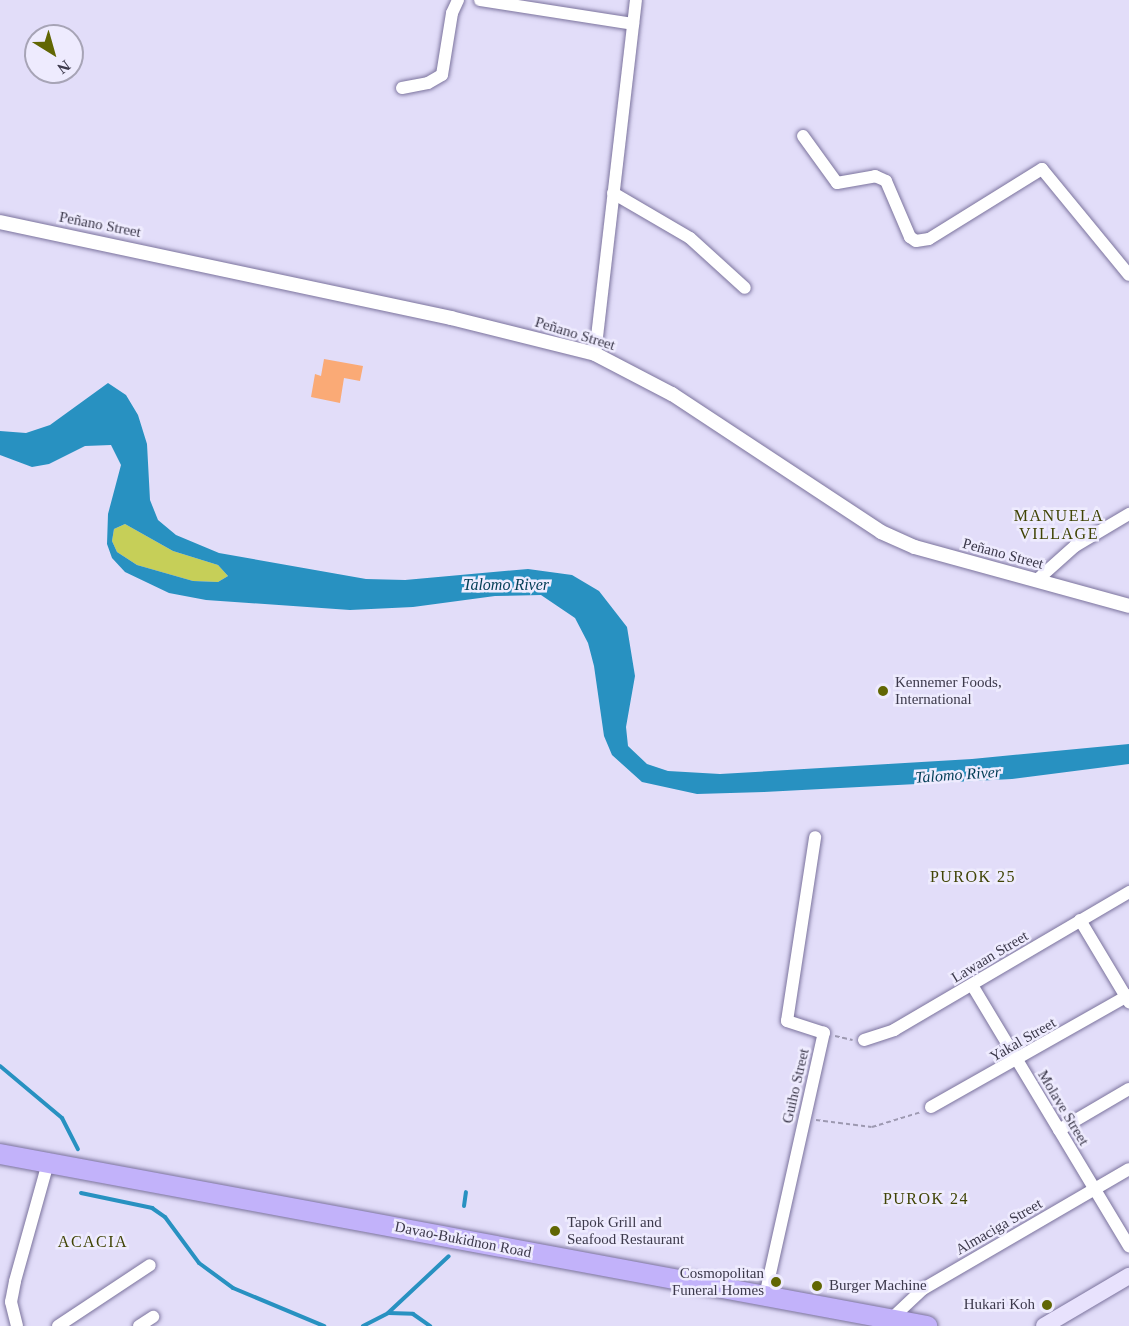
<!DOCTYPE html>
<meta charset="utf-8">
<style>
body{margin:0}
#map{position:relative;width:1129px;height:1326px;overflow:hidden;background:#e2ddf9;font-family:"Times New Roman",serif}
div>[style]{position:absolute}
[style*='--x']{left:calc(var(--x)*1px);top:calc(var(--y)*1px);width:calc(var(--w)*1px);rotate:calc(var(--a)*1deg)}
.green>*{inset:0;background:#c6cf58}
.water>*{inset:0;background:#2891c1}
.stream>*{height:4px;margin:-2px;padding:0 2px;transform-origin:2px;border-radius:2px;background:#2891c1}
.building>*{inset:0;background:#faaa76}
.path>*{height:2px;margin-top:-1px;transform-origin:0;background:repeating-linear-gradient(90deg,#9d99b1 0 4.5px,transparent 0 7.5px)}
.roads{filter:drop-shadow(0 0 2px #7b739d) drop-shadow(0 0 2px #7b739d)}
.minor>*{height:12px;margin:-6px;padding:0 6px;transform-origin:6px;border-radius:6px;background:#fff}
.tertiary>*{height:14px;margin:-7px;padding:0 7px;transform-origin:7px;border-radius:7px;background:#fff}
.secondary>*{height:16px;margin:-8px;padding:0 8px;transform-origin:8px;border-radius:8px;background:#e8e2fd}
.trunk>*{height:20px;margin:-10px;padding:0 10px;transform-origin:10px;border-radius:10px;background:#c2b2fa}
.dots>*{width:16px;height:16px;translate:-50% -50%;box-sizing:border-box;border:3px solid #eeebfe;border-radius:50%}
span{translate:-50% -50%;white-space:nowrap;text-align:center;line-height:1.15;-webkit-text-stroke:5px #eeebfe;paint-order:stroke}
.street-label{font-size:15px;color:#3c394b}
.poi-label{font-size:15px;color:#3c394b}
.left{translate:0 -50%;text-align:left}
.right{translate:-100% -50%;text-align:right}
.neighbourhood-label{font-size:16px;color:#404405;letter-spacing:1.5px}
.water-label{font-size:16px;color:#003c55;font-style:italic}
.north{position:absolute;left:24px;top:24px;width:60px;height:60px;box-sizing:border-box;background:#eeebfe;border:2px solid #a7a4b6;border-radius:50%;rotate:143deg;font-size:16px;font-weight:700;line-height:24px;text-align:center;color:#3c394b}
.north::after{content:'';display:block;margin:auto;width:21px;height:27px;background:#616603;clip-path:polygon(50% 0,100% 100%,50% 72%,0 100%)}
</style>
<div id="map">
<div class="green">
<div style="clip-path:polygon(125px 524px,173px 551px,218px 565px,228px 576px,218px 582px,193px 581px,137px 565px,117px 552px,112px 541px,114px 529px)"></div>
</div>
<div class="water">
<div style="clip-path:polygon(evenodd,108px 383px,126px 395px,138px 415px,147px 444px,150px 500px,158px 520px,176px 535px,219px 553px,366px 579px,405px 580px,528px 569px,572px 575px,599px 591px,627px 627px,635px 676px,626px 727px,628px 746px,647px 764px,668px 771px,720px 774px,972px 759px,1129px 744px,1129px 764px,1012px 779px,764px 792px,697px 794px,642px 782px,612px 755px,604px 736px,594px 666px,588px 643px,575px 618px,541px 595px,495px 596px,413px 607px,350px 610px,206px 600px,169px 593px,125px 572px,112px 558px,107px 544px,108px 514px,121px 465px,111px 445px,85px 446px,49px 464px,32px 467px,0 455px,0 431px,26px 433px,50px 425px,108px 383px,125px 524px,173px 551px,218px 565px,228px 576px,218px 582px,193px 581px,137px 565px,117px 552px,112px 541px,114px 529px,125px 524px)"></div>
</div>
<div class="stream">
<div style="--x:0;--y:1066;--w:81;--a:40"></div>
<div style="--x:62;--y:1118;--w:35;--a:63"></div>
<div style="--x:81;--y:1193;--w:73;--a:11.9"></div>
<div style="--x:152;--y:1208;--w:16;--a:35"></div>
<div style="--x:165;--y:1217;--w:57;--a:53.5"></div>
<div style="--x:199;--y:1263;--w:42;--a:36.3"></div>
<div style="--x:233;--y:1288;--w:99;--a:22.7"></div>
<div style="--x:464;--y:1206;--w:14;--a:-82"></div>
<div style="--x:389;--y:1313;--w:24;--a:2"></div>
<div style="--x:413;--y:1314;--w:21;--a:35"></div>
<div style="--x:363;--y:1326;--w:28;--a:-27"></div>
<div style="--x:388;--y:1313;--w:83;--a:-43.1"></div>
</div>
<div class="building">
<div style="clip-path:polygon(324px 359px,363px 366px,360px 381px,344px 378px,340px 403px,311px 397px,315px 374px,321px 376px)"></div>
</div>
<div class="path">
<div style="--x:835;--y:1036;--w:18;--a:13"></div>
<div style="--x:816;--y:1120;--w:56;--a:7.1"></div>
<div style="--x:872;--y:1127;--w:51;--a:-17"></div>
</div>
<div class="roads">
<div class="minor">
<div style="--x:480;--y:0;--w:155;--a:8.9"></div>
<div style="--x:402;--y:88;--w:26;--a:-11"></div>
<div style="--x:428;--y:83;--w:16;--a:-30"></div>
<div style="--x:442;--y:75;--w:63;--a:-80.8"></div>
<div style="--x:452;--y:13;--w:14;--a:-65"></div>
<div style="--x:803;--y:136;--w:58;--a:54.1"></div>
<div style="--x:837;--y:183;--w:39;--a:-10"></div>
<div style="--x:875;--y:176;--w:12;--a:24"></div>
<div style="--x:886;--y:181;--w:61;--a:66.8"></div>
<div style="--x:910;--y:237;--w:7;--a:34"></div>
<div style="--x:916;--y:241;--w:13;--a:-9"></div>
<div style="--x:929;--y:239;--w:133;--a:-31.8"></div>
<div style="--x:1042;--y:169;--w:137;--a:50.6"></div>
<div style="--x:613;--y:193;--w:89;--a:30.3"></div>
<div style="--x:690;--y:238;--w:74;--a:42.3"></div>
<div style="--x:595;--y:354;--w:356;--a:-83.4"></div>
<div style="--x:1037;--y:580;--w:51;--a:-41.8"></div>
<div style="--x:1075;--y:546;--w:63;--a:-30.7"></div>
<div style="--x:1080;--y:920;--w:96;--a:59.1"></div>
<div style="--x:972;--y:985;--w:305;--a:59"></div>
<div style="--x:864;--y:1040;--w:32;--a:-18"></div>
<div style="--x:894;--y:1030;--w:273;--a:-30.4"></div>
<div style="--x:931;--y:1107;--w:227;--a:-29.5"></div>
<div style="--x:1059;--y:1130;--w:81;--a:-30.4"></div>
<div style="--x:765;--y:1296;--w:270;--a:-77.4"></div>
<div style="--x:824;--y:1033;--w:39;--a:-162"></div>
<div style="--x:787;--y:1021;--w:186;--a:-81.3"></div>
<div style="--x:891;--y:1319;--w:44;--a:-43.2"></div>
<div style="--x:923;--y:1289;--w:238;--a:-30.2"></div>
<div style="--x:17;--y:1326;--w:25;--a:-104"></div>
<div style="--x:11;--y:1302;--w:21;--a:-79"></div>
<div style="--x:15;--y:1281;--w:123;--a:-74.4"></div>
<div style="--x:58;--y:1326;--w:110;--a:-33.5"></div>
<div style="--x:139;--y:1326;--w:17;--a:-33"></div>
</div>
<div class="tertiary">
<div style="--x:0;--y:222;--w:461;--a:12"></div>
<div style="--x:451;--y:318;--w:148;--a:14"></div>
<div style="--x:595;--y:354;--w:87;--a:27.5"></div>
<div style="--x:672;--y:394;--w:250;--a:33.4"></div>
<div style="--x:881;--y:532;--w:37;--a:24"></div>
<div style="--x:915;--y:547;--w:222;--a:15.4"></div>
</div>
<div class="secondary">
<div style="--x:1044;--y:1326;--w:99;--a:-30.5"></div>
</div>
<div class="trunk">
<div style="--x:0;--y:1154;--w:943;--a:10.51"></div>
</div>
</div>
<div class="dots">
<div style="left:883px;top:691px;background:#616603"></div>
<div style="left:555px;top:1231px;background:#616603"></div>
<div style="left:776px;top:1282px;background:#616603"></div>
<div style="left:817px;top:1286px;background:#616603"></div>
<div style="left:1047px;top:1305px;background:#616603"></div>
</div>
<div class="street-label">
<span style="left:100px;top:225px;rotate:11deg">Peñano Street</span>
<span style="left:575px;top:334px;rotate:17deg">Peñano Street</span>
<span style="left:1003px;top:554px;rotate:15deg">Peñano Street</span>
<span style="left:990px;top:957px;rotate:-31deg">Lawaan Street</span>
<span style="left:1023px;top:1040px;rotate:-30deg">Yakal Street</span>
<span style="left:796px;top:1086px;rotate:-77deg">Guiho Street</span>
<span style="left:1063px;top:1108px;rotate:59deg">Molave Street</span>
<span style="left:999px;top:1227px;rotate:-30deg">Almaciga Street</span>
<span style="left:463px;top:1240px;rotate:11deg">Davao-Bukidnon Road</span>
</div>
<div class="poi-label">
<span class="left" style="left:895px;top:691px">Kennemer Foods,<br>International</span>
<span class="left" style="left:567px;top:1231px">Tapok Grill and<br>Seafood Restaurant</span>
<span class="right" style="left:764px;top:1282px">Cosmopolitan<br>Funeral Homes</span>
<span class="left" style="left:829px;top:1286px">Burger Machine</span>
<span class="right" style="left:1035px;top:1305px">Hukari Koh</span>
</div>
<div class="neighbourhood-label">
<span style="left:1059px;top:525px">MANUELA<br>VILLAGE</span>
<span style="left:973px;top:877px">PUROK 25</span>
<span style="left:926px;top:1199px">PUROK 24</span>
<span style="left:93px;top:1242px">ACACIA</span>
</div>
<div class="water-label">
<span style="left:506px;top:585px">Talomo River</span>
<span style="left:958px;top:775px;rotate:-4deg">Talomo River</span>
</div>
<div class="north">N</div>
</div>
